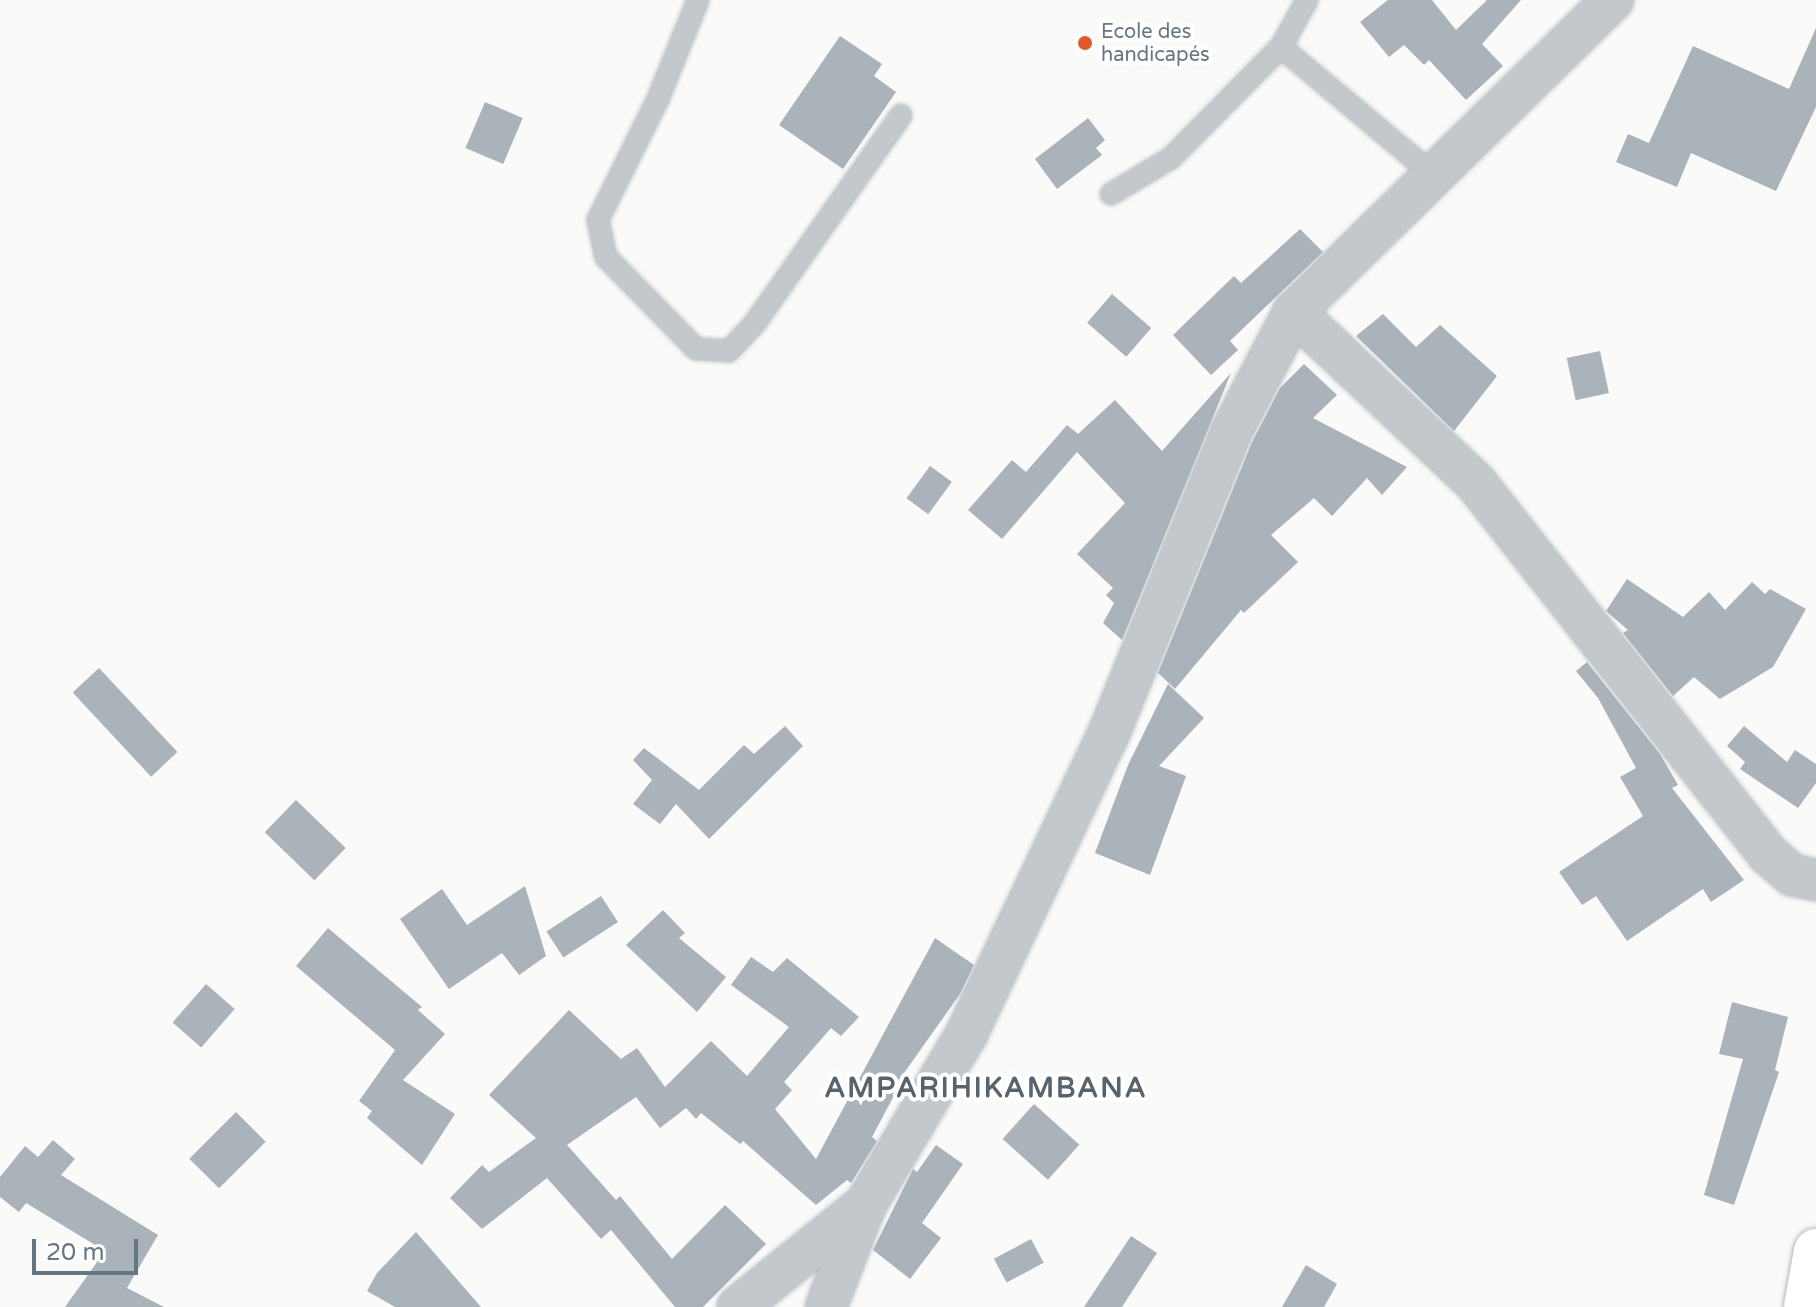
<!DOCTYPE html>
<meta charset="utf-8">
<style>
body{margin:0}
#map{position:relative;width:1816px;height:1307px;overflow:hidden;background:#fafaf8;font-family:"Varela Round",sans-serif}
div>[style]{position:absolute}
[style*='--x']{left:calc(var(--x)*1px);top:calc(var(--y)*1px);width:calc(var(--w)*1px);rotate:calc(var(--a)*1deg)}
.building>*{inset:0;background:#aab3b9;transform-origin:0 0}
.roads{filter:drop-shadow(0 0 2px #b3babf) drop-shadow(0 0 2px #b3babf)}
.lane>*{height:20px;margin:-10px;padding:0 10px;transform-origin:10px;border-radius:10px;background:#c3c8cc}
.street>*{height:40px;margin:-20px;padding:0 20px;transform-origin:20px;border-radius:20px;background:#c3c8cc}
.secondary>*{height:44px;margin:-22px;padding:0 22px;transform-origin:22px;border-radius:22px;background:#fff}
.dots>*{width:22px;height:22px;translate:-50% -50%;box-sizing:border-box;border:4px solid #fff;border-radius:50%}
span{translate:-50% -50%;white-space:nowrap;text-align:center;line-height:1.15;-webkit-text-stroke:8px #fff;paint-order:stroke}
.poi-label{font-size:20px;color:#657683}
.left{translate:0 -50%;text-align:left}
.district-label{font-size:28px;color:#57646e;font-weight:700;letter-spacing:2px}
.scale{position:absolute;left:32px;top:1239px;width:106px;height:36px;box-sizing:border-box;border:4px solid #657683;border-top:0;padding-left:10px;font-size:24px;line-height:28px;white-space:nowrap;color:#657683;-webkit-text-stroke:6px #fff;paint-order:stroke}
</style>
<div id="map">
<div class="building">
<div style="clip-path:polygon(1388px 0,1432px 0,1456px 30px,1487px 0,1521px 0,1482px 44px,1503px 66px,1466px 100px,1429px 60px,1424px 65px,1404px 45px,1389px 57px,1360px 22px)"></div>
<div style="clip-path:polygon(1816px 28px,1816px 107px,1776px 191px,1691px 153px,1677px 187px,1616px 162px,1628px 134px,1649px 143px,1693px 46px,1789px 89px)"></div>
<div style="clip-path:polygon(840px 36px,882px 64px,874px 76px,896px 92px,843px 169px,779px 125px)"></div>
<div style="left:485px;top:102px;width:41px;height:50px;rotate:23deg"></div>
<div style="clip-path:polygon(1088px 118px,1105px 140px,1096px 148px,1102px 155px,1057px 189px,1035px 159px)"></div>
<div style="clip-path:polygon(1300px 229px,1323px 252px,1230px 341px,1238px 350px,1211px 375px,1173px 335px,1234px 276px,1241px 283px)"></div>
<div style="left:1112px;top:294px;width:52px;height:38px;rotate:41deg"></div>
<div style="clip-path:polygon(1383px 314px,1416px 347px,1440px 325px,1497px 376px,1454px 431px,1356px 336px)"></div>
<div style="left:1600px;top:351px;width:43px;height:34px;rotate:78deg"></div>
<div style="clip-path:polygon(1304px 364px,1337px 395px,1313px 418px,1407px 467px,1382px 495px,1367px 478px,1332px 516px,1314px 498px,1271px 535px,1298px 562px,1244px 613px,1241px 610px,1175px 689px,1158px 673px,1252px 442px,1280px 388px)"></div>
<div style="clip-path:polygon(1231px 373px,1122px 640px,1103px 623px,1114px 603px,1106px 595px,1113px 588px,1077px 554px,1125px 503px,1077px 452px,1002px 539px,968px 510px,1012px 460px,1026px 472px,1067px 425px,1078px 434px,1115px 400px,1162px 451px)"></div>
<div style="left:930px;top:466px;width:27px;height:40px;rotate:36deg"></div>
<div style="clip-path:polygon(1627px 579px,1683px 617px,1709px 592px,1725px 610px,1752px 582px,1765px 594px,1770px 589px,1806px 609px,1773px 667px,1720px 699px,1694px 677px,1673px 696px,1623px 633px,1628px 630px,1606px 611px)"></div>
<div style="clip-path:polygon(1587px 662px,1660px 754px,1678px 785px,1672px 788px,1744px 880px,1711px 902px,1703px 889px,1627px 941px,1596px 896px,1582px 905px,1559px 872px,1643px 816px,1620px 777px,1636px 768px,1598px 698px,1576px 671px)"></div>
<div style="left:99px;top:668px;width:115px;height:36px;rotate:47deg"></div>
<div style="clip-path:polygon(1168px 684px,1204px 718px,1159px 766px,1186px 776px,1150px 875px,1095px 853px,1128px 765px)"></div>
<div style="clip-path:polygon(785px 726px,803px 746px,709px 839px,676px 804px,660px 824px,633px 804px,652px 780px,633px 760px,644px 748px,699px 790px,744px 745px,754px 754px)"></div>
<div style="clip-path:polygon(1744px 726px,1787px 762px,1795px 750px,1816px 764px,1816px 783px,1798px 808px,1740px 769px,1745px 762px,1727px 746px)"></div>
<div style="left:296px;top:800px;width:69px;height:45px;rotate:44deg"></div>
<div style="clip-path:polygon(525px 886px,546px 956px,519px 975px,502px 953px,449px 989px,400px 919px,442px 889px,467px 925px)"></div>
<div style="left:601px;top:896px;width:31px;height:65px;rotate:57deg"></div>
<div style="clip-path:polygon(663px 910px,685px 933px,679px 938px,726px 977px,697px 1012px,626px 945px)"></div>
<div style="clip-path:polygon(328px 928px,422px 1007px,418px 1010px,445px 1034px,403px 1080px,455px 1114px,422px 1165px,367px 1118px,372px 1111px,359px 1101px,395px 1050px,296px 966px)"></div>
<div style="clip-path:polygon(935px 938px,974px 965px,960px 994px,892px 1090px,896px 1092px,872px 1137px,877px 1141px,851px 1183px,847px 1180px,816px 1205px,743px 1141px,740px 1144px,701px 1113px,696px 1119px,686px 1108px,660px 1128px,636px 1097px,567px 1145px,616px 1200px,620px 1196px,672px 1259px,725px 1205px,766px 1244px,703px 1307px,675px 1307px,611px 1230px,601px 1239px,547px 1178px,482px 1229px,450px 1198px,482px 1165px,489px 1172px,536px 1138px,489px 1095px,569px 1010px,621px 1059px,637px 1048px,665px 1087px,711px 1041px,747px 1076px,789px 1027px,731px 985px,751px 957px,773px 972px,787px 958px,859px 1017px,841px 1036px,831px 1028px,784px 1082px,792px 1090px,775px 1109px,816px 1159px)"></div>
<div style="left:206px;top:984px;width:38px;height:51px;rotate:41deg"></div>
<div style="clip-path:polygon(1732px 1002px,1788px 1017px,1775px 1070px,1779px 1072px,1734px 1205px,1704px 1195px,1743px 1059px,1719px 1054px)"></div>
<div style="left:1034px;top:1104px;width:61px;height:47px;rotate:42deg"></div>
<div style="left:236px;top:1112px;width:42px;height:66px;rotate:45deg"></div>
<div style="clip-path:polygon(53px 1140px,75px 1159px,61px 1175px,158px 1235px,127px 1288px,164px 1307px,65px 1307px,105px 1251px,26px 1203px,19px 1212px,0 1197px,0 1177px,25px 1146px,38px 1157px)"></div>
<div style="clip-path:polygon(936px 1145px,963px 1164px,922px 1223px,941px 1238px,910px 1279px,873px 1250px,913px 1169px,917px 1172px)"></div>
<div style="clip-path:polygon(416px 1232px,481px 1307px,395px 1307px,367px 1291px,377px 1273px)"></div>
<div style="clip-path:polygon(1131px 1236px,1157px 1253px,1122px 1307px,1084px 1307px)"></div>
<div style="left:1031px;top:1239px;width:27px;height:42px;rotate:62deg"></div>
<div style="clip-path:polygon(1306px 1265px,1337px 1284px,1324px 1307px,1282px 1307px)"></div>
</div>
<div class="roads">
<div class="lane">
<div style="--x:698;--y:0;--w:107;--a:112"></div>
<div style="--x:658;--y:99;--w:135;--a:116.4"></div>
<div style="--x:598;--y:220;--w:38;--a:78"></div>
<div style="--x:606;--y:257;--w:129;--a:45.6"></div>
<div style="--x:696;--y:349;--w:33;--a:3"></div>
<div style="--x:729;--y:351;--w:38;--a:-47"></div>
<div style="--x:755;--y:323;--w:254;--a:-54.9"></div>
<div style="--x:1281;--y:47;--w:202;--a:40"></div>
<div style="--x:1111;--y:194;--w:70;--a:-31"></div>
<div style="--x:1171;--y:158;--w:156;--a:-45.3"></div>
<div style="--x:1281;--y:47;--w:54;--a:-61"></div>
</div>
<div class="street">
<div style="--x:1294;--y:312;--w:250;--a:43.2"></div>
<div style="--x:1476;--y:483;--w:472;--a:51.8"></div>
<div style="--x:1768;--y:854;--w:32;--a:41"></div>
<div style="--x:1792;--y:875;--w:25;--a:12"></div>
<div style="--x:738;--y:1307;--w:164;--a:-38.8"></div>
<div style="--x:866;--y:1204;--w:199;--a:-59.4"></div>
<div style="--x:967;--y:1033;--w:332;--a:-64.7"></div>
<div style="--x:1109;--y:733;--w:325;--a:-67.9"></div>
<div style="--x:1231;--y:432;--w:136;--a:-62.3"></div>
<div style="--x:1294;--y:312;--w:446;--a:-44.4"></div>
<div style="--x:826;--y:1307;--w:108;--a:-68.9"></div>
</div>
<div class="secondary">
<div style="--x:1806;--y:1307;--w:57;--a:-79.9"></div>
</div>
</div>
<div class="dots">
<div style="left:1085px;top:43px;background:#e4572e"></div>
</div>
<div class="poi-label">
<span class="left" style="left:1101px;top:44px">Ecole des<br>handicapés</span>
</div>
<div class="district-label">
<span style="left:986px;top:1088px">AMPARIHIKAMBANA</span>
</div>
<div class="scale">20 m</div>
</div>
